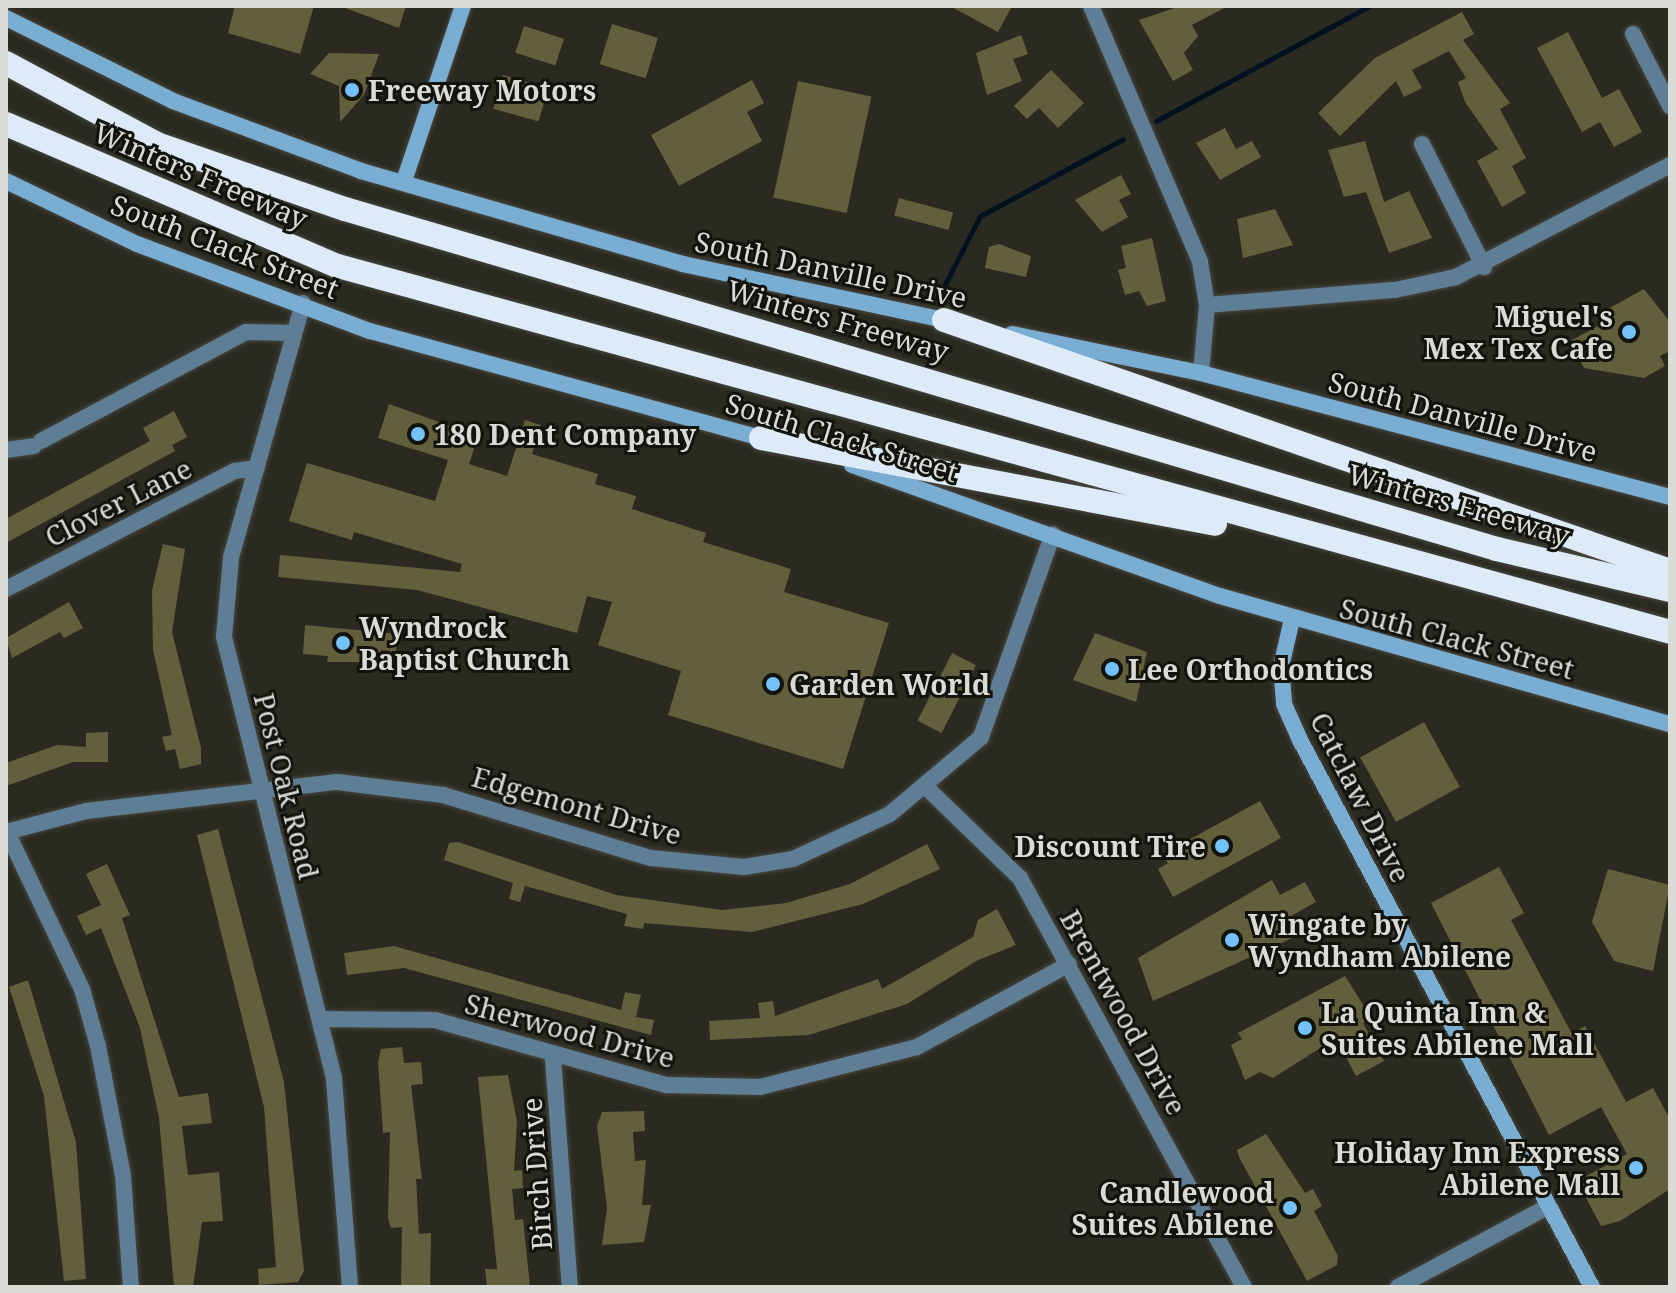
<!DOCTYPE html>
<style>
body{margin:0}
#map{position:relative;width:1676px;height:1293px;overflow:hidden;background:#2b2a21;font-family:"Noto Serif",serif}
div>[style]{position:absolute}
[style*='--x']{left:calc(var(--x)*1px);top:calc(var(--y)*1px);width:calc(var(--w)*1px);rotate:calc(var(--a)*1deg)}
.stream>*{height:5px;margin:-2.5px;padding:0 2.5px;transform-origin:2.5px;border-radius:2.5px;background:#001120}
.building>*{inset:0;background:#62603c;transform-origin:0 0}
.roads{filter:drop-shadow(0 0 2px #47463e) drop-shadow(0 0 2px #47463e)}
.street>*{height:16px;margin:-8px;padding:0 8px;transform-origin:8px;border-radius:8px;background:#5d7e95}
.secondary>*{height:16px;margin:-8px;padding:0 8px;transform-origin:8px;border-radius:8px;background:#79add2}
.highway>*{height:24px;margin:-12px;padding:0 12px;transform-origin:12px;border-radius:12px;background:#dcebf7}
.dots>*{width:22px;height:22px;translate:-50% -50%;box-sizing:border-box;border:4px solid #13130e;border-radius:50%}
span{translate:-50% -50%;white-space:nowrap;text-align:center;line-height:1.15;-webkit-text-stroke:6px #13130e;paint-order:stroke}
.poi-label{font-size:28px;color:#dbdbd5;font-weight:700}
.left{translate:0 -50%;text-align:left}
.right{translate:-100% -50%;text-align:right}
.street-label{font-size:28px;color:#dbdbd5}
.frame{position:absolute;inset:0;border:8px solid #dbdbd5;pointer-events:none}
</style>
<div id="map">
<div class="stream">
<div style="--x:1156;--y:121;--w:243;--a:-28.3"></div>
<div style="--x:941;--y:292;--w:85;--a:-62.8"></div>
<div style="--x:980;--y:216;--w:162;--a:-28.3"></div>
</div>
<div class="building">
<div style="clip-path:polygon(235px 6px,314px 6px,300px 54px,228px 33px)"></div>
<div style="clip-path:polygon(340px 6px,406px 6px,399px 28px)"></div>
<div style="clip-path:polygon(950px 6px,1012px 6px,998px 32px)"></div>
<div style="clip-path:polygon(1180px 6px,1228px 6px,1192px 25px,1198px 36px,1184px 53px,1193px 70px,1173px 81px,1139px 20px)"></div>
<div style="clip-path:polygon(1462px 12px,1474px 34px,1463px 40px,1510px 103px,1500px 109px,1526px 158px,1512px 166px,1526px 193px,1502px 207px,1477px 161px,1498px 149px,1465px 102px,1458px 82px,1466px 78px,1449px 51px,1412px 70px,1422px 88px,1404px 97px,1396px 81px,1340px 136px,1318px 113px,1375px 58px)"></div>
<div style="left:612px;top:24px;width:48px;height:42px;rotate:17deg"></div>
<div style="left:524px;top:26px;width:42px;height:28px;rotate:18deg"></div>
<div style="clip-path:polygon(1568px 32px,1602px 98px,1619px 89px,1642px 132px,1614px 147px,1600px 122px,1582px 132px,1537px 48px)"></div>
<div style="clip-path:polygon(1021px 35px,1028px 54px,1013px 59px,1022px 81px,987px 95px,976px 53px)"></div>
<div style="clip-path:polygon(329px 53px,379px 54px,364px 95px,340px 122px,339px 86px,310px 74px)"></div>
<div style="clip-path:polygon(1051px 70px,1084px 103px,1058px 128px,1039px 108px,1027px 119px,1014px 106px)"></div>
<div style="left:503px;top:75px;width:47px;height:35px;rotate:16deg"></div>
<div style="clip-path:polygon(752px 80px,764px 103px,747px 112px,762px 141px,679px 186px,651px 135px)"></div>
<div style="left:798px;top:81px;width:75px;height:119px;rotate:12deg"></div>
<div style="clip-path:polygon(1225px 128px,1236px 149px,1252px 141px,1261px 157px,1220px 180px,1196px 143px)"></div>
<div style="clip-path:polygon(1365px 141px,1384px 202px,1409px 191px,1432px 238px,1389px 253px,1366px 192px,1344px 197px,1328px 150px)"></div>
<div style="clip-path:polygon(1121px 175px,1131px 194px,1119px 200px,1128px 217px,1102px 232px,1075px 200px)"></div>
<div style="left:899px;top:198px;width:56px;height:18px;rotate:15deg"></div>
<div style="clip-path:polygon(1275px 209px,1293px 245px,1243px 258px,1237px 219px)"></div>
<div style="clip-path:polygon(1152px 238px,1166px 301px,1147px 306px,1139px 291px,1125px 295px,1118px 270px,1126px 268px,1121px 246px)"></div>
<div style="clip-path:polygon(999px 244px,1031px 256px,1026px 277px,985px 268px,989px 247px)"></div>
<div style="clip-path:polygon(1644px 289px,1670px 322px,1670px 351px,1660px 356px,1665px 366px,1644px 378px,1584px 368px,1570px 341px,1604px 323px,1599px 314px)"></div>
<div style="clip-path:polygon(389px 404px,478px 436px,469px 464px,507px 476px,525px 420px,541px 425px,532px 454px,598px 474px,595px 484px,636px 496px,632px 509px,706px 533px,703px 542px,791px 569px,784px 592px,889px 623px,843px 769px,668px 715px,681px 671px,598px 645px,612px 602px,587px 596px,577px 633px,417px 590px,278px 577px,280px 555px,460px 572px,462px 564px,354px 532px,352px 540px,289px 521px,307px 463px,435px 501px,448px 460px,378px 438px)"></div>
<div style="clip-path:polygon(174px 411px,187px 437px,172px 445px,175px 451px,6px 543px,6px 519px,150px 441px,143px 428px)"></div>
<div style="clip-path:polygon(163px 544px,185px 549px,172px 632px,201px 748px,201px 764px,180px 769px,175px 749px,166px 751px,162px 737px,172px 735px,153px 650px,152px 590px)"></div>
<div style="clip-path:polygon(69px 602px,83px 628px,64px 638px,60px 632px,12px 658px,6px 638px)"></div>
<div style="clip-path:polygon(305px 625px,398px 634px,396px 652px,381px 650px,380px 662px,327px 662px,328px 656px,303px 654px)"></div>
<div style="clip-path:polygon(1095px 633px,1147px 652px,1136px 702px,1073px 680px)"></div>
<div style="left:952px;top:653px;width:27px;height:76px;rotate:27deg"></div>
<div style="left:1424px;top:722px;width:74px;height:73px;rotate:61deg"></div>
<div style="clip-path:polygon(108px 732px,108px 762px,73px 762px,6px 786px,6px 763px,57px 745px,86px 747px,86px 733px)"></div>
<div style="clip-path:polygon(1260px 801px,1281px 838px,1173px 897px,1158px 869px,1168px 863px,1163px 854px)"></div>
<div style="clip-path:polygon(218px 829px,284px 1082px,304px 1271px,298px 1282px,259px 1285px,258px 1269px,276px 1267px,264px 1107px,197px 835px)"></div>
<div style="clip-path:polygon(458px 842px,616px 895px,722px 910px,786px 903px,850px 884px,927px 844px,940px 869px,863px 904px,752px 932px,644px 923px,643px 929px,624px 926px,627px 914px,525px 886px,520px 902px,509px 899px,513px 883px,444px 860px,449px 843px)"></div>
<div style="clip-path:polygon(107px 864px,130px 915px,122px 918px,179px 1097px,208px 1093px,212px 1123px,182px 1126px,188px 1175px,219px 1172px,223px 1221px,202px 1222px,193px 1287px,174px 1287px,159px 1118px,140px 1028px,101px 928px,86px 935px,77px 916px,101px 905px,86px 874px)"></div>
<div style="clip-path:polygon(1499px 867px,1524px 913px,1511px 920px,1572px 1034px,1585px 1026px,1626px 1102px,1653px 1088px,1670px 1119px,1670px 1189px,1620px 1221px,1601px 1226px,1577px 1181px,1627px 1154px,1601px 1107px,1549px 1135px,1431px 903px)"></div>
<div style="clip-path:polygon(1608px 869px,1670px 885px,1653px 971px,1614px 961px,1592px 922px)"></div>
<div style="clip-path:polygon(1272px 880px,1280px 895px,1305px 882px,1316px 902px,1291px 916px,1301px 934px,1153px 1001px,1138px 958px)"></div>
<div style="clip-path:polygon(997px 909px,1016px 945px,976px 961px,907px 1004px,809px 1035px,710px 1040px,709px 1021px,760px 1018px,758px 1003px,773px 1001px,775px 1016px,878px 979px,882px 989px,973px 937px,978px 920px)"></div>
<div style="clip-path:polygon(394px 946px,621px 1010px,625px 992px,641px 995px,636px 1017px,654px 1020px,651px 1035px,404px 968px,347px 975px,344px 953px)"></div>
<div style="clip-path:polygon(1345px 976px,1372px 1019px,1363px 1023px,1384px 1061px,1356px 1076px,1336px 1038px,1273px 1078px,1260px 1072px,1245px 1080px,1231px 1045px,1242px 1039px,1238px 1033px)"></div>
<div style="clip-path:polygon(28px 980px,76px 1142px,86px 1279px,64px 1281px,44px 1096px,9px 987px)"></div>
<div style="clip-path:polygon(402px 1047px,404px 1063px,421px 1062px,423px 1084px,411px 1085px,422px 1179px,416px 1179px,419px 1234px,431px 1233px,430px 1287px,401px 1287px,402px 1227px,391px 1228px,388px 1218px,390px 1132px,383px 1133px,378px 1062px,381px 1049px)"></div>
<div style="clip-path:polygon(508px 1075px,517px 1122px,514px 1171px,522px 1170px,523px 1188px,512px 1189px,515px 1220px,523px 1219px,530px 1287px,487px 1287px,485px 1269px,497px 1269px,478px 1077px)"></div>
<div style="clip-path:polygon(644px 1111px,645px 1131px,633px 1132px,635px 1161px,646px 1160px,642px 1205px,651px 1205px,644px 1242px,602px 1245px,607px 1208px,597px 1126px,602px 1112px)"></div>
<div style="clip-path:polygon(1266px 1134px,1305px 1193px,1313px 1189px,1322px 1206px,1314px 1211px,1338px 1256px,1337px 1265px,1307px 1281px,1239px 1157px,1237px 1150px)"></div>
</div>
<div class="roads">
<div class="street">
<div style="--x:1091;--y:6;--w:278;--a:66.9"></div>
<div style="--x:1200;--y:262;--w:44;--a:80.8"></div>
<div style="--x:1207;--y:305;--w:68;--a:95"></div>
<div style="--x:1633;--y:34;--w:81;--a:62.8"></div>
<div style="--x:1422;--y:144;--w:138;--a:63.2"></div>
<div style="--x:303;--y:303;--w:265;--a:105.8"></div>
<div style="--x:231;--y:558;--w:79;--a:95.1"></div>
<div style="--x:224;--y:637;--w:455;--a:76"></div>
<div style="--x:334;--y:1079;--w:209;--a:85.6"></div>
<div style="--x:1207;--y:305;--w:189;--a:-4.6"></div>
<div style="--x:1395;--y:290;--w:62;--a:-12"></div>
<div style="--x:1456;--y:277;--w:242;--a:-27.6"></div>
<div style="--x:41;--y:441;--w:232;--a:-28"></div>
<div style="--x:246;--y:332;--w:48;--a:1.2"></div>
<div style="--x:6;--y:450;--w:28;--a:-8"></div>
<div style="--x:6;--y:589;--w:258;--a:-27.3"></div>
<div style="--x:235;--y:471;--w:22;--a:-8"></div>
<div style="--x:926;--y:787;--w:131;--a:44.1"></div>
<div style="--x:1020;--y:878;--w:466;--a:61.3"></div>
<div style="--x:6;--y:832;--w:83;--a:-14.7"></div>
<div style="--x:86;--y:811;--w:253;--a:-6.6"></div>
<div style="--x:337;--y:782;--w:107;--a:7"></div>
<div style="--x:443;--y:795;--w:217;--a:16.9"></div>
<div style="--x:651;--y:858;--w:93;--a:5.5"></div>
<div style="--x:744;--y:867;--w:50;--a:-9.3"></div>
<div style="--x:793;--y:859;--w:107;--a:-24.9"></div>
<div style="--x:890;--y:814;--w:119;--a:-40.2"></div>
<div style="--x:981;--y:737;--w:215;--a:-70.5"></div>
<div style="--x:7;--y:832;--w:174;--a:64.5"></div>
<div style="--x:82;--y:989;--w:59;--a:74.3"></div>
<div style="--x:98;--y:1046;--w:132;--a:79.1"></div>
<div style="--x:123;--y:1176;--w:111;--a:85.9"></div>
<div style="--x:320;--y:1019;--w:115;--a:0.5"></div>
<div style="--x:435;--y:1020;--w:241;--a:15.7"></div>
<div style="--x:667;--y:1085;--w:93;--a:1.2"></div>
<div style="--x:760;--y:1087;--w:162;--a:-14.3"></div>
<div style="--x:917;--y:1047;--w:173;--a:-28.6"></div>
<div style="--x:553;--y:1058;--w:230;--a:85.8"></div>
<div style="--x:1398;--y:1287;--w:171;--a:-28.2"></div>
</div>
<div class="secondary">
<div style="--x:6;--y:18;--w:186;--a:26.4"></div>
<div style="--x:173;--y:101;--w:201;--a:20.4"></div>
<div style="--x:361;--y:171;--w:335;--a:16.1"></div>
<div style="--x:683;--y:264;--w:277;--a:12.1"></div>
<div style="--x:6;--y:181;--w:145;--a:25.7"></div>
<div style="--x:137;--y:244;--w:249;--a:20.5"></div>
<div style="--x:370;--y:331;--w:414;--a:15.3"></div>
<div style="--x:404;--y:181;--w:185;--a:-71.4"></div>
<div style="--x:1012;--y:334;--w:193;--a:11.7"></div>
<div style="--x:1201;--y:373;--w:485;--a:14.8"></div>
<div style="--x:852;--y:465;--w:391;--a:19.6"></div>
<div style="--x:1220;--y:596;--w:468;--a:15.9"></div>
<div style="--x:1292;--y:619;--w:49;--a:102.9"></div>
<div style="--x:1281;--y:667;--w:37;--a:85"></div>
<div style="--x:1284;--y:704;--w:39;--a:66"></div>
<div style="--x:1300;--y:740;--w:620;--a:61.91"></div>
</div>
<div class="highway">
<div style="--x:6;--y:63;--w:171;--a:28.2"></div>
<div style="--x:157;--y:144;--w:199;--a:19.1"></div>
<div style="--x:345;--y:209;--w:1201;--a:16.44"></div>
<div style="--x:1497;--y:549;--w:178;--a:13.3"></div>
<div style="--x:6;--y:124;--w:361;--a:23.2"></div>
<div style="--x:338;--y:266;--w:1381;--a:15.36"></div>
<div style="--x:944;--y:320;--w:768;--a:19.07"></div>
<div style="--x:761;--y:438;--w:462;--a:10.7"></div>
</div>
</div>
<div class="dots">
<div style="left:352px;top:90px;background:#73c1f6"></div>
<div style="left:1629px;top:332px;background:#73c1f6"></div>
<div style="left:418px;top:434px;background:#73c1f6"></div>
<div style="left:343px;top:643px;background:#73c1f6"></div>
<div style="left:1112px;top:669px;background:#73c1f6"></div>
<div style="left:773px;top:684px;background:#73c1f6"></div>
<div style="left:1222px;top:846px;background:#73c1f6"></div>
<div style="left:1232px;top:940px;background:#73c1f6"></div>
<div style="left:1305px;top:1028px;background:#73c1f6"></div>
<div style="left:1636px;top:1168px;background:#73c1f6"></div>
<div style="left:1290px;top:1208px;background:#73c1f6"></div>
</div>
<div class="poi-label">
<span class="left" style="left:368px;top:90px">Freeway Motors</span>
<span class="right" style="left:1613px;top:332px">Miguel's<br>Mex Tex Cafe</span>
<span class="left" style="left:434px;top:434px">180 Dent Company</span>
<span class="left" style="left:359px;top:643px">Wyndrock<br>Baptist Church</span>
<span class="left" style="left:1128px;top:669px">Lee Orthodontics</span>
<span class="left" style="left:789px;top:684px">Garden World</span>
<span class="right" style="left:1206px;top:846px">Discount Tire</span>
<span class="left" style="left:1248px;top:940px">Wingate by<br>Wyndham Abilene</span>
<span class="left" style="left:1321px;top:1028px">La Quinta Inn &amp;<br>Suites Abilene Mall</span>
<span class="right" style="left:1620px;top:1168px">Holiday Inn Express<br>Abilene Mall</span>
<span class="right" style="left:1274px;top:1208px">Candlewood<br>Suites Abilene</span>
</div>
<div class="street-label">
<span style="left:201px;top:175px;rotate:23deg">Winters Freeway</span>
<span style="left:225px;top:246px;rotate:21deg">South Clack Street</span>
<span style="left:831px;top:269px;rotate:12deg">South Danville Drive</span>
<span style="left:838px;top:320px;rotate:16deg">Winters Freeway</span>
<span style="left:1463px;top:416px;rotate:15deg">South Danville Drive</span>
<span style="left:842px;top:437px;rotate:17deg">South Clack Street</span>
<span style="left:118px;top:502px;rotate:-27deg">Clover Lane</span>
<span style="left:1459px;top:504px;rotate:16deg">Winters Freeway</span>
<span style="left:1457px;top:638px;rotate:15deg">South Clack Street</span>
<span style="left:287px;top:786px;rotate:76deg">Post Oak Road</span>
<span style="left:1361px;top:797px;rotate:63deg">Catclaw Drive</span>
<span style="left:577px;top:805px;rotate:16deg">Edgemont Drive</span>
<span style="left:1124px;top:1012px;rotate:61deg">Brentwood Drive</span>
<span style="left:570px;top:1030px;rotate:15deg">Sherwood Drive</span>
<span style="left:536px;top:1174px;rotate:-94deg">Birch Drive</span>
</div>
<div class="frame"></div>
</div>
